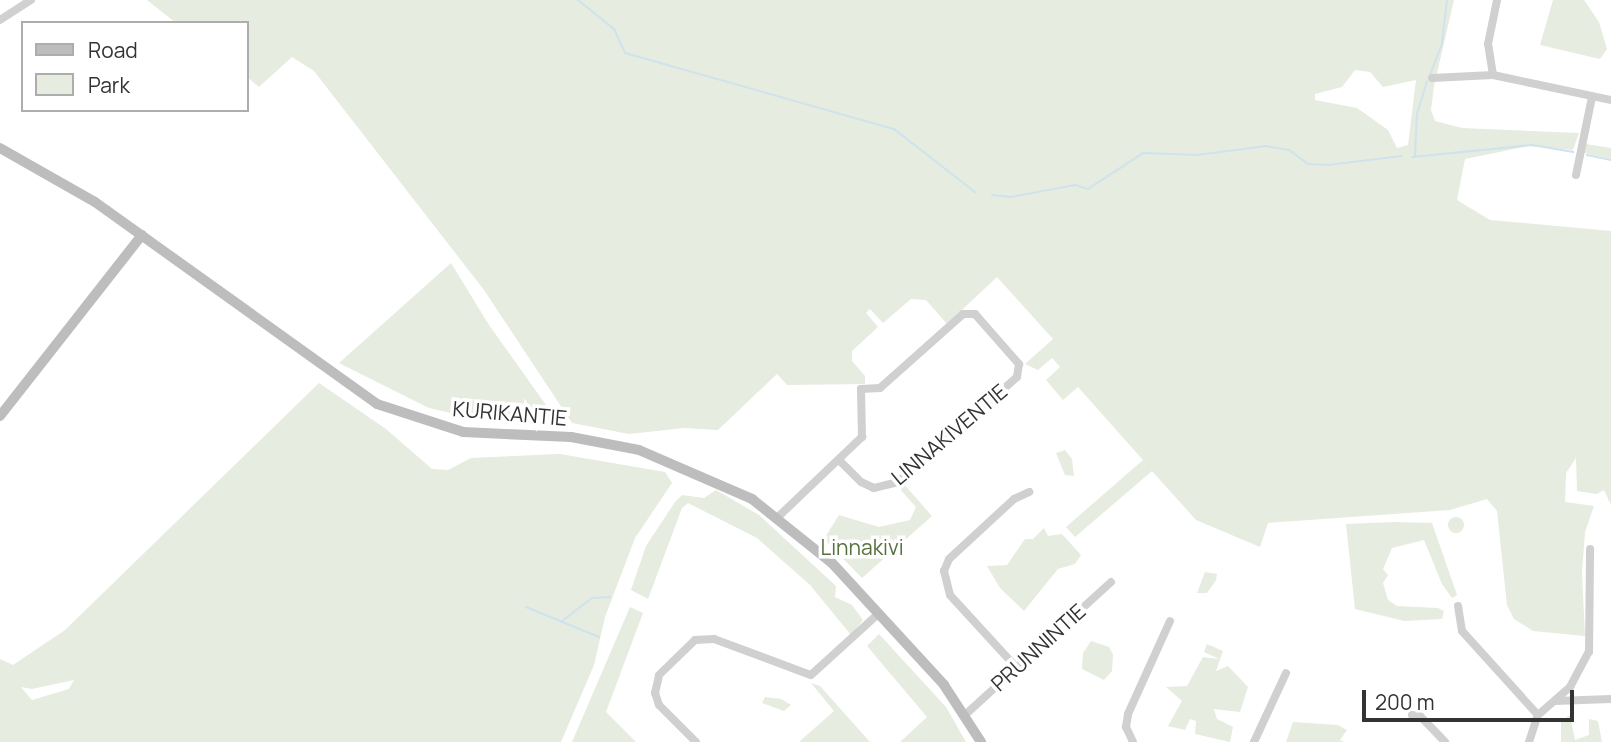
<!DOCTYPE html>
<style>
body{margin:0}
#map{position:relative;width:1611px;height:742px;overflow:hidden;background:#fff;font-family:Manrope,sans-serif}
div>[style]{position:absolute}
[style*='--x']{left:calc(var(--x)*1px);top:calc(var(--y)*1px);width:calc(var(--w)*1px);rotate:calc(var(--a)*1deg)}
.green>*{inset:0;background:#e6ecdf}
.round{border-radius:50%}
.stream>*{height:2px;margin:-1px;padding:0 1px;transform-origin:1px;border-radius:1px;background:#cfe2ee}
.minor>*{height:8px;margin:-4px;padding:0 4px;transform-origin:4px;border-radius:4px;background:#d0d0d0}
.secondary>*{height:10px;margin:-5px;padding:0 5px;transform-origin:5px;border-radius:5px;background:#bdbdbd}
span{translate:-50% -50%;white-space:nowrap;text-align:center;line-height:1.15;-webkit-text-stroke:7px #fff;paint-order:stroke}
.street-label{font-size:21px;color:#333}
.park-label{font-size:21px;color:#56703f}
.legend{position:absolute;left:21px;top:21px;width:228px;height:91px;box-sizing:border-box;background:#fff;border:2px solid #adadad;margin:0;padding:9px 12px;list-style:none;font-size:21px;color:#333}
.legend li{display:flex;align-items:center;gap:14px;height:35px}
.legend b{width:35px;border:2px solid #adadad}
.scale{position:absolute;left:1362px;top:690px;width:212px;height:32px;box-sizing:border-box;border:4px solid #333;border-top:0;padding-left:9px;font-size:21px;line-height:24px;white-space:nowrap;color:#333;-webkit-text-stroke:5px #fff;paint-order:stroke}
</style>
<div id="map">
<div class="green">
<div style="clip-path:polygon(evenodd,147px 0,1454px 0,1434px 86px,1431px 110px,1435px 121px,1462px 128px,1579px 133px,1573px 150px,1528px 146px,1465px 159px,1457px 200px,1490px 220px,1611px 231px,1611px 505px,1604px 490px,1597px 494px,1577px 491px,1576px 458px,1566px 473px,1565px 502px,1594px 506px,1585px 532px,1582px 573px,1585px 636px,1533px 631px,1514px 619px,1507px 605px,1497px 511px,1487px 499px,1450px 510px,1268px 523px,1260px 547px,1196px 520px,1152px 471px,1075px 537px,1066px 527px,1143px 460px,1078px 387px,1063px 400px,1046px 380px,1060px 367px,1052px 358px,1038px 370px,1025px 364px,1053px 339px,997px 277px,947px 324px,926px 300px,911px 299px,883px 323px,870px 309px,866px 313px,878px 327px,852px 351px,852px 361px,865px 376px,865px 384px,787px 385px,777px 374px,718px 430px,684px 428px,629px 434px,572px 423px,484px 290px,314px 71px,292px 57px,259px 87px,247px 77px,247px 23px,176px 23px,147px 0,1355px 70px,1370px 72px,1383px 87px,1416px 80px,1408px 145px,1397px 148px,1388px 130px,1357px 108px,1315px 100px,1315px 94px,1342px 87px,1355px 70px)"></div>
<div style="clip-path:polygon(1553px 0,1584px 0,1599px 22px,1607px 49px,1600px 59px,1540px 45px)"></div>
<div style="clip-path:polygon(1586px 144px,1611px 148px,1611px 159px,1584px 153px)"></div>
<div style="clip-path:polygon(451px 263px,489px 325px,556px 419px,473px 418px,429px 408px,339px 363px)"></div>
<div style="clip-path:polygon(evenodd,319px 383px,386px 429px,432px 469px,448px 470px,471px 458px,560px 454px,665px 472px,672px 483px,635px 538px,605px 617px,594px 665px,561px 742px,0 742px,0 659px,13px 665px,65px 630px,319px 383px,74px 680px,69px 689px,32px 700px,21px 687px,32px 689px,74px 680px)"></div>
<div style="clip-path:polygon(1065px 450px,1072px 459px,1074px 476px,1065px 475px,1056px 453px)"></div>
<div style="clip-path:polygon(903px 483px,932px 516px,862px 578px,824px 539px,839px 515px,879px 527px,910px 520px,916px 507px,898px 487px)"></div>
<div style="clip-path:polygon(716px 490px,759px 515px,836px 586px,835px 597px,852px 605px,863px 620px,851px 635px,810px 585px,757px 538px,688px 503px,682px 508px,648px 599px,631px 590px,646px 546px,675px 502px,682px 495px,704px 498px)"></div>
<div class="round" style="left:1448px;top:517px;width:16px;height:16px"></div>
<div style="clip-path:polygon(1395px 522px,1432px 523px,1457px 595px,1452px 598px,1442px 584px,1424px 540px,1392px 548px,1383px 569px,1388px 575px,1383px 583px,1388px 600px,1397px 606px,1438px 608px,1444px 611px,1442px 619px,1404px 621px,1355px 609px,1346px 524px)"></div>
<div style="clip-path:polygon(1044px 528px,1048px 536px,1062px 534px,1081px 555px,1075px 564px,1058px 569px,1024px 611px,1000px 588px,987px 566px,1007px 565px,1025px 539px,1033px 539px)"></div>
<div style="clip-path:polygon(1205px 572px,1217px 574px,1216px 580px,1207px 593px,1197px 593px)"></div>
<div style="clip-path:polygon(630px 607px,643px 613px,606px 712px,636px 742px,572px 742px)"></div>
<div style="clip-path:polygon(879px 634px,946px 707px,966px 742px,900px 742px,927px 717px,867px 646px)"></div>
<div style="clip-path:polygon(1091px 641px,1109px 647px,1113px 655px,1112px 671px,1104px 680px,1082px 669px,1083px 653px)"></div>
<div style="clip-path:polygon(1207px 644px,1223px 651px,1216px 671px,1228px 666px,1248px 687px,1240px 712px,1214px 709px,1217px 719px,1233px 727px,1230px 742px,1195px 734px,1196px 721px,1190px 719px,1185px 730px,1168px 726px,1182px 701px,1166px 687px,1187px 686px,1203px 657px,1219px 659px,1204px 652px)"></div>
<div style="clip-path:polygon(811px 683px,820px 686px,870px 742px,799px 742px,834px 711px)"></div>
<div style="clip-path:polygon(765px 697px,781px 699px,791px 705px,784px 711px,762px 703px)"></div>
<div style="clip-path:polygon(1570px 715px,1575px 740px,1589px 735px,1589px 719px,1598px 721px,1602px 742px,1561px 742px,1561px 721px)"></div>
<div style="clip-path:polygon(1293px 722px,1338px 725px,1347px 730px,1340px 740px,1344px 742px,1286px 742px)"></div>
</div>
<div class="stream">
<div style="--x:578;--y:0;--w:46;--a:38.9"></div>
<div style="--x:614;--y:29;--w:26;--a:65"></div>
<div style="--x:625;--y:53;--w:280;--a:15.8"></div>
<div style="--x:894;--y:129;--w:103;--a:37.9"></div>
<div style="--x:1430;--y:75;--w:34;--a:-69"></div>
<div style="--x:1442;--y:43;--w:43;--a:-83.4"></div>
<div style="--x:1587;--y:155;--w:25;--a:12"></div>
<div style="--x:1415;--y:156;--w:42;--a:-87.3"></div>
<div style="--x:1417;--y:114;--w:34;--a:-73"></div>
<div style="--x:1412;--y:157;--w:121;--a:-5.7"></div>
<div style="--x:1532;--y:145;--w:42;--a:9.7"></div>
<div style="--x:992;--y:195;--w:19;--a:6"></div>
<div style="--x:1011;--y:197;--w:65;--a:-10.6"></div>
<div style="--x:1075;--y:185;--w:14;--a:17"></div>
<div style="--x:1088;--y:189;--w:66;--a:-33.2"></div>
<div style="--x:1143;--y:153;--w:54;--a:2.1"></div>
<div style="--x:1197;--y:155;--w:70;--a:-7.4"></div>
<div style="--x:1266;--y:146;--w:23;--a:10"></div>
<div style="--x:1289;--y:150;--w:24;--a:36"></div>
<div style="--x:1308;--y:164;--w:20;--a:3"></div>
<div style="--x:1328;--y:165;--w:74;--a:-7"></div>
<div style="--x:526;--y:607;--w:79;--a:22.3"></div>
<div style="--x:561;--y:622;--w:39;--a:-38"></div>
<div style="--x:592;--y:598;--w:18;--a:-3"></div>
</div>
<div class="minor">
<div style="--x:0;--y:20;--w:37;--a:-33"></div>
<div style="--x:1493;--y:75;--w:31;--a:-99"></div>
<div style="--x:1488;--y:44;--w:45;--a:-78.4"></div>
<div style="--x:1432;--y:78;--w:61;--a:-2.8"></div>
<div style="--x:1493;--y:75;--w:121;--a:12"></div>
<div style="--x:1576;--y:175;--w:80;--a:-78.4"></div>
<div style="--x:779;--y:516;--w:115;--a:-43.6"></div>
<div style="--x:862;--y:437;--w:48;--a:-91.2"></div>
<div style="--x:861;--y:389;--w:19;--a:-3"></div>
<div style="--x:880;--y:388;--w:111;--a:-41.7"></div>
<div style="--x:963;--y:314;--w:12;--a:0"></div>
<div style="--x:975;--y:314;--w:67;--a:48.7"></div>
<div style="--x:1019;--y:364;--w:13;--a:99"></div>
<div style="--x:1017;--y:377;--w:159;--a:138.6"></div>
<div style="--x:898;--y:482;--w:25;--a:166"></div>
<div style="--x:874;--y:488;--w:14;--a:-155"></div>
<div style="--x:861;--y:482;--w:31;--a:-135"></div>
<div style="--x:1458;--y:606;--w:25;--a:81"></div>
<div style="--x:1462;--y:631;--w:113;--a:47.9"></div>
<div style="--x:1015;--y:666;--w:96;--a:-132.5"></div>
<div style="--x:950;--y:595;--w:25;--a:-104"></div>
<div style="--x:944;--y:571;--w:13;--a:-67"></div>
<div style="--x:949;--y:559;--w:88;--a:-42.7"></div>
<div style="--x:1014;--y:499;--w:17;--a:-25"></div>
<div style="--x:1555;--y:701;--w:56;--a:-2"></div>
<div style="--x:966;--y:714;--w:196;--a:-42.3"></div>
<div style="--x:1412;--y:715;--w:8;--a:7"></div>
<div style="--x:1420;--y:716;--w:36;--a:46"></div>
<div style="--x:696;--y:742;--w:52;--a:-135"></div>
<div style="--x:659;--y:705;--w:13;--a:-108"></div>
<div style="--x:655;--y:693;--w:18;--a:-77"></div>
<div style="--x:659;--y:675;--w:50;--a:-44.2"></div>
<div style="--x:695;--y:640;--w:19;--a:-3"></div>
<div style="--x:714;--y:639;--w:103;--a:20.4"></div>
<div style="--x:811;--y:675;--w:91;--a:-42.3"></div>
<div style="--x:1133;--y:742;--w:17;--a:-115"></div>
<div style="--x:1126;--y:727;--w:13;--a:-81"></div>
<div style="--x:1128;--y:714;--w:102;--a:-65.7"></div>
<div style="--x:1254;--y:742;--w:76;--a:-65.1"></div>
<div style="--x:1529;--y:742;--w:28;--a:-72"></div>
<div style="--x:1538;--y:715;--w:43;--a:-41.2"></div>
<div style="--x:1570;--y:687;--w:40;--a:-62"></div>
<div style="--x:1589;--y:652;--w:103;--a:-89.4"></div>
</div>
<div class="secondary">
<div style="--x:0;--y:148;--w:109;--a:29.6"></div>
<div style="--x:95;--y:202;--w:347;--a:35.6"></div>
<div style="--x:377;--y:404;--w:90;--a:18"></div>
<div style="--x:463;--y:432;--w:108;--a:2.7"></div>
<div style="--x:571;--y:437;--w:69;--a:10.8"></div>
<div style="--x:639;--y:450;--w:123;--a:23.4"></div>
<div style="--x:752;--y:499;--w:102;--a:38.7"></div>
<div style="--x:832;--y:563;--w:166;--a:47.4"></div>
<div style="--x:944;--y:685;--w:68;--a:57"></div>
<div style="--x:0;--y:416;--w:230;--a:-51.9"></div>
</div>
<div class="street-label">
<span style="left:510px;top:413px;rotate:5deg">KURIKANTIE</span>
<span style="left:949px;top:434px;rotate:-40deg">LINNAKIVENTIE</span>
<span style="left:1038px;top:647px;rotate:-42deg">PRUNNINTIE</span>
</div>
<div class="park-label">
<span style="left:862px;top:547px">Linnakivi</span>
</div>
<ul class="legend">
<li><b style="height:9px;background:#bdbdbd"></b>Road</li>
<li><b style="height:19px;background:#e6ecdf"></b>Park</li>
</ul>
<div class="scale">200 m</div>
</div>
